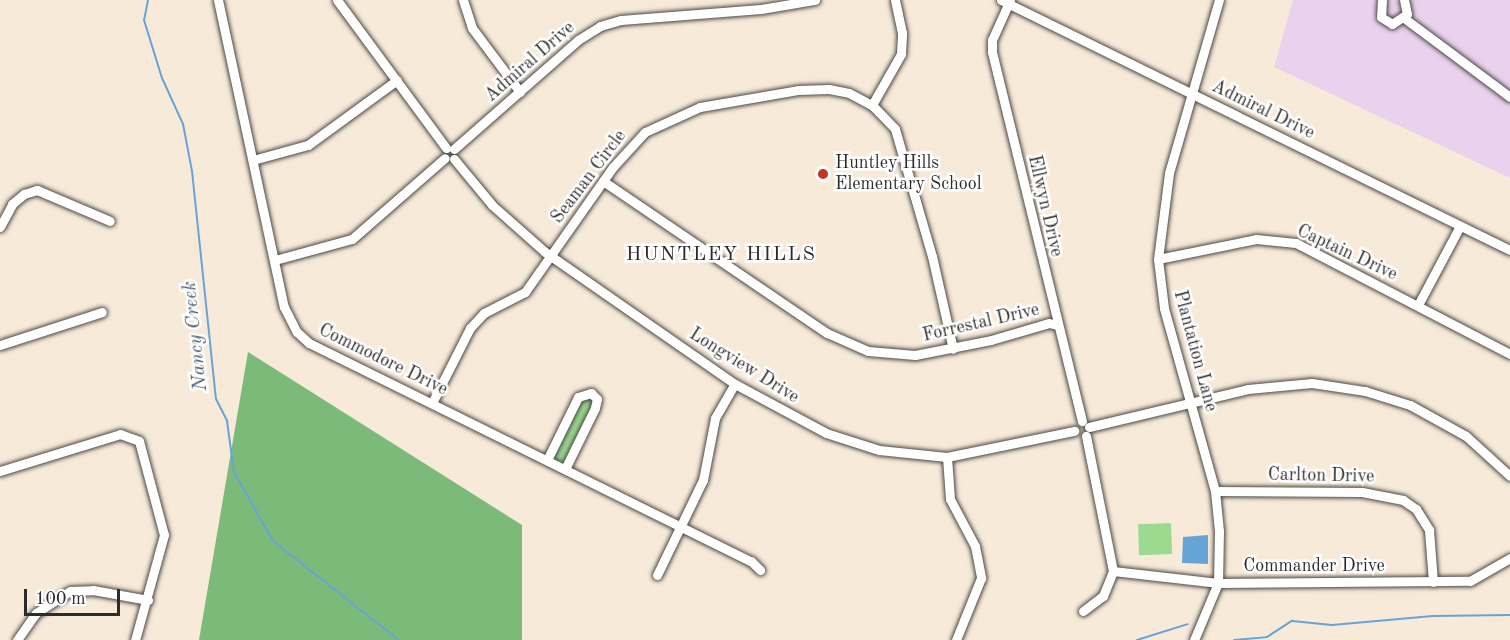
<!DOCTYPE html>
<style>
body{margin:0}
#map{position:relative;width:1510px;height:640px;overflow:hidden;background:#f8ead8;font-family:"Old Standard TT",serif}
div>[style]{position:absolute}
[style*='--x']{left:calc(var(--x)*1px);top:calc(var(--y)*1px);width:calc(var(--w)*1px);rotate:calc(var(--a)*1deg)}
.built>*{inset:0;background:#ead1ed}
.green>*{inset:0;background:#9bda8f;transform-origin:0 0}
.forest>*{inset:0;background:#7cba7a}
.water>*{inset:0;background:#66a4d8}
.stream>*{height:2px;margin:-1px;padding:0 1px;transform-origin:1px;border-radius:1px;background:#66a4d8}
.roads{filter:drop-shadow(0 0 2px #4a4845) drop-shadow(0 0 2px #4a4845)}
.minor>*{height:9px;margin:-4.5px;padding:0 4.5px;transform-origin:4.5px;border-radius:4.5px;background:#fff}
.dots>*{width:16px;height:16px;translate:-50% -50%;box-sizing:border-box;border:3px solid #fff;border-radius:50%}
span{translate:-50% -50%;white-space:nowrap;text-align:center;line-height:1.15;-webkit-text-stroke:5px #fff;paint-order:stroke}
.street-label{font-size:18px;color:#2b2b2b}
.poi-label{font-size:18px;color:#2b2b2b}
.left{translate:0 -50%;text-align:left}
.neighbourhood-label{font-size:20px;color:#2b2b2b;letter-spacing:1.5px}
.water-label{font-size:20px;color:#435b70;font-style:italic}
.scale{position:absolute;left:24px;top:589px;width:96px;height:27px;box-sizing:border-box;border:3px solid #2b2b2b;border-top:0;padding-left:8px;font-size:18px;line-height:21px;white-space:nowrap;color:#2b2b2b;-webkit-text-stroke:4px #fff;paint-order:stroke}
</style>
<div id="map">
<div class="built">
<div style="clip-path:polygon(1293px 0,1510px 0,1510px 178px,1274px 67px)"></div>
</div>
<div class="green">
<div style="clip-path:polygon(582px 398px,592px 398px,593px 404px,565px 461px,557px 461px,554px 455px)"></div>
<div style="left:1171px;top:523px;width:31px;height:33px;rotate:88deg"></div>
</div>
<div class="forest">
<div style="clip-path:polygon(248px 352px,522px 525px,522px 640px,199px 640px)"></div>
</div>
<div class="water">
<div style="clip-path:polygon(1208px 535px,1208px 564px,1182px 563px,1183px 537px)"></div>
</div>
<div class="stream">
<div style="--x:148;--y:0;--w:20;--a:101"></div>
<div style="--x:144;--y:20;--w:61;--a:72.8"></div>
<div style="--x:162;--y:78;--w:51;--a:65.5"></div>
<div style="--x:183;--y:124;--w:48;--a:79.2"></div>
<div style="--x:192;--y:171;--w:229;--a:84"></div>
<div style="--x:216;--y:399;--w:25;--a:63"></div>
<div style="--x:227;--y:421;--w:51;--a:82.2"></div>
<div style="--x:234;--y:472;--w:79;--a:60.5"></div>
<div style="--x:273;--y:541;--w:160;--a:38.2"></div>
<div style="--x:1137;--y:640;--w:53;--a:-17.4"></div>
<div style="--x:1234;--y:640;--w:33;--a:-5"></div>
<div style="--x:1267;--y:637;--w:30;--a:-33"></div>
<div style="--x:1292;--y:621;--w:40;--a:5.7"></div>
<div style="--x:1332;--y:625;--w:101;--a:-5.1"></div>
<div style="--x:1433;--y:616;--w:77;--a:-0.7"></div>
</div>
<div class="roads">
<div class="minor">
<div style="--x:218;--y:0;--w:314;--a:77.9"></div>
<div style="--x:284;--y:307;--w:28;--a:63"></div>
<div style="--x:297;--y:332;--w:16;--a:43"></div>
<div style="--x:309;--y:343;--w:493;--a:26.3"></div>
<div style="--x:751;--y:561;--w:13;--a:45"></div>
<div style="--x:337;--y:0;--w:184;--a:53.6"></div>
<div style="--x:463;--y:0;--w:29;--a:72"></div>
<div style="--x:472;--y:28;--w:80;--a:53.1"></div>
<div style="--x:1001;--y:0;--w:567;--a:26.16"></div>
<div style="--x:1010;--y:0;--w:44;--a:114.2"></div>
<div style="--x:992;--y:40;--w:12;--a:90"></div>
<div style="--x:992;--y:52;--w:380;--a:76.3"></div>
<div style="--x:1382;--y:0;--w:17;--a:93"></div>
<div style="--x:1381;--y:17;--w:13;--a:32"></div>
<div style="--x:1392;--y:24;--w:18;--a:-34"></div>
<div style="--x:1407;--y:14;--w:14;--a:-102"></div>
<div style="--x:1404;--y:18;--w:132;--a:36.7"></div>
<div style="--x:872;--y:105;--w:59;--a:-60.4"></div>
<div style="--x:901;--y:54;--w:21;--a:-87"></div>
<div style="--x:902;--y:33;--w:34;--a:-102"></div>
<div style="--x:454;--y:149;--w:165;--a:-41.3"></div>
<div style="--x:578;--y:40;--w:26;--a:-32"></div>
<div style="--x:600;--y:26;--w:22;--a:-16"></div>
<div style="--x:621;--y:20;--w:140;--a:-4.5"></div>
<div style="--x:761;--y:9;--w:55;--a:-9.5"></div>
<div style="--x:454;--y:159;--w:60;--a:50.4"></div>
<div style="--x:492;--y:205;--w:71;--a:41.6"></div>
<div style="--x:545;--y:252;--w:231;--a:34.8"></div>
<div style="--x:735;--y:384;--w:103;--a:28.3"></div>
<div style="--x:826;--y:433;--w:56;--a:17.8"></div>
<div style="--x:879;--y:450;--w:68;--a:5.9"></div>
<div style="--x:947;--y:457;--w:130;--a:-11.6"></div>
<div style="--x:253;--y:160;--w:57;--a:-15.3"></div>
<div style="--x:308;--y:145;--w:110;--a:-36.1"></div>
<div style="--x:603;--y:181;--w:271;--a:34.2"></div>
<div style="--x:827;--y:333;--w:45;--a:23.7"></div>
<div style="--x:868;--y:351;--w:47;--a:4.9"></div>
<div style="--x:915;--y:355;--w:77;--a:-11.2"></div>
<div style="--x:991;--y:340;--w:60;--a:-16.3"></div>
<div style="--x:1049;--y:323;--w:8;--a:14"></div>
<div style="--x:0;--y:227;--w:26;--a:-62"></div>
<div style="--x:12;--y:204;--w:16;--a:-40"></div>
<div style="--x:24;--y:194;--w:14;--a:-17"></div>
<div style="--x:37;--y:190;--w:79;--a:23"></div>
<div style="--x:1158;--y:259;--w:100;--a:-11.5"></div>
<div style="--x:1256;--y:239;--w:40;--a:5.7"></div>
<div style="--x:1296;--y:243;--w:241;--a:27.4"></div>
<div style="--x:275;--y:260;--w:80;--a:-15.3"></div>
<div style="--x:352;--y:239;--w:123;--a:-41.1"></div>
<div style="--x:1418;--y:305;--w:89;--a:-62"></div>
<div style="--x:0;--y:345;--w:107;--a:-17.9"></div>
<div style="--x:432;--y:403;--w:84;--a:-63.1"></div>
<div style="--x:470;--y:328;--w:21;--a:-47"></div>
<div style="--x:484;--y:313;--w:46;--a:-27.1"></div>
<div style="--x:525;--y:292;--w:153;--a:-54.9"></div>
<div style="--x:613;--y:167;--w:47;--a:-47.6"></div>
<div style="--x:645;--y:132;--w:60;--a:-24.4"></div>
<div style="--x:700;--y:107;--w:99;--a:-9.8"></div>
<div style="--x:798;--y:90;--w:31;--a:-2"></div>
<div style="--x:829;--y:89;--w:20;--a:11"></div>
<div style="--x:849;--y:93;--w:26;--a:28"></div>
<div style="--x:872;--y:105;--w:33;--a:46"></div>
<div style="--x:895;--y:129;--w:132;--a:73.8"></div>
<div style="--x:932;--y:256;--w:95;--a:77.3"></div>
<div style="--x:1089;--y:427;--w:163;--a:-13.4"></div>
<div style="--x:1248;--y:389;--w:64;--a:-5.4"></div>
<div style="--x:1312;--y:383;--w:54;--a:8.6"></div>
<div style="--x:1365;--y:391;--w:47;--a:17.3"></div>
<div style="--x:1410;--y:405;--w:64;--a:29"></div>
<div style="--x:1466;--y:436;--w:59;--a:42.3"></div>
<div style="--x:947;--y:457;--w:42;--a:85.9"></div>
<div style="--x:950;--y:499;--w:53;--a:62"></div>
<div style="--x:975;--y:546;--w:33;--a:79"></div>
<div style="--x:981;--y:578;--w:67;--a:112"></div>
<div style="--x:547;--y:460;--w:70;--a:-63.8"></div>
<div style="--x:578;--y:397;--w:14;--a:-17"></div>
<div style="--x:591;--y:393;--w:8;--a:45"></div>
<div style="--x:597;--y:399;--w:9;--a:103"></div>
<div style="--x:595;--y:408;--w:68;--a:116.2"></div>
<div style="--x:0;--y:471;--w:126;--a:-17.1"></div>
<div style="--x:120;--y:434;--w:20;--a:20"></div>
<div style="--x:139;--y:441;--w:97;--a:75.1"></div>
<div style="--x:164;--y:535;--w:109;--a:105.4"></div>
<div style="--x:1215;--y:491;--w:147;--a:0.4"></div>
<div style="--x:1362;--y:492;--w:42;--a:11"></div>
<div style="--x:1403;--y:500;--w:16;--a:35"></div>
<div style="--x:1416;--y:509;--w:25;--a:58"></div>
<div style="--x:1429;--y:530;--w:52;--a:85.6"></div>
<div style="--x:1113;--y:571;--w:106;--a:6.5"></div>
<div style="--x:1218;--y:583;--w:252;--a:-0.5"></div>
<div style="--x:1470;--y:581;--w:46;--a:-29.9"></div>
<div style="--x:657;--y:575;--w:106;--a:-64.2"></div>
<div style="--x:703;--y:480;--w:63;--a:-79"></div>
<div style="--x:715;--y:418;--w:39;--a:-60"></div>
<div style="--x:1083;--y:611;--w:25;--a:-37"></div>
<div style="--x:1103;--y:596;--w:27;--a:-68"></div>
<div style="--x:1113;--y:571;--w:138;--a:-101.3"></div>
<div style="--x:17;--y:640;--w:33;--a:-55"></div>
<div style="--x:36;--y:613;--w:40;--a:-32.9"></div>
<div style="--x:70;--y:591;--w:23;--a:-2"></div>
<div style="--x:93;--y:590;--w:56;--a:10.3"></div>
<div style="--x:1194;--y:640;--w:62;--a:-67.2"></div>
<div style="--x:1218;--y:583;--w:52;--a:-88.9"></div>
<div style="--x:1219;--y:531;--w:40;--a:-95.7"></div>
<div style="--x:1215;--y:491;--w:190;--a:-105.6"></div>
<div style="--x:1164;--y:308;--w:49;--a:-97"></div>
<div style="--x:1158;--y:259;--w:87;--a:-82.7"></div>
<div style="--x:1169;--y:173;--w:180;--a:-73.9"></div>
</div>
</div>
<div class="dots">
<div style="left:823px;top:174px;background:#c8321e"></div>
</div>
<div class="street-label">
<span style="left:530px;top:62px;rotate:-41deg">Admiral Drive</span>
<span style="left:1263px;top:110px;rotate:26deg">Admiral Drive</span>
<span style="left:589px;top:177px;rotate:-53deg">Seaman Circle</span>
<span style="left:1045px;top:206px;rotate:77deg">Ellwyn Drive</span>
<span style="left:1347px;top:253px;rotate:25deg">Captain Drive</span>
<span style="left:981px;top:323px;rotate:-13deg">Forrestal Drive</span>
<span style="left:1195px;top:351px;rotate:75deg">Plantation Lane</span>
<span style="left:383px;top:360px;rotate:26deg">Commodore Drive</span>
<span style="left:744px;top:366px;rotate:32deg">Longview Drive</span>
<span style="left:1321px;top:476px;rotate:1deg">Carlton Drive</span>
<span style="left:1314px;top:566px">Commander Drive</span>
</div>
<div class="poi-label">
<span class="left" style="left:835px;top:174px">Huntley Hills<br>Elementary School</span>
</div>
<div class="neighbourhood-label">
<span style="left:721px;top:255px">HUNTLEY HILLS</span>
</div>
<div class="water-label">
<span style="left:196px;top:336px;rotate:-96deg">Nancy Creek</span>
</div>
<div class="scale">100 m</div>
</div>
